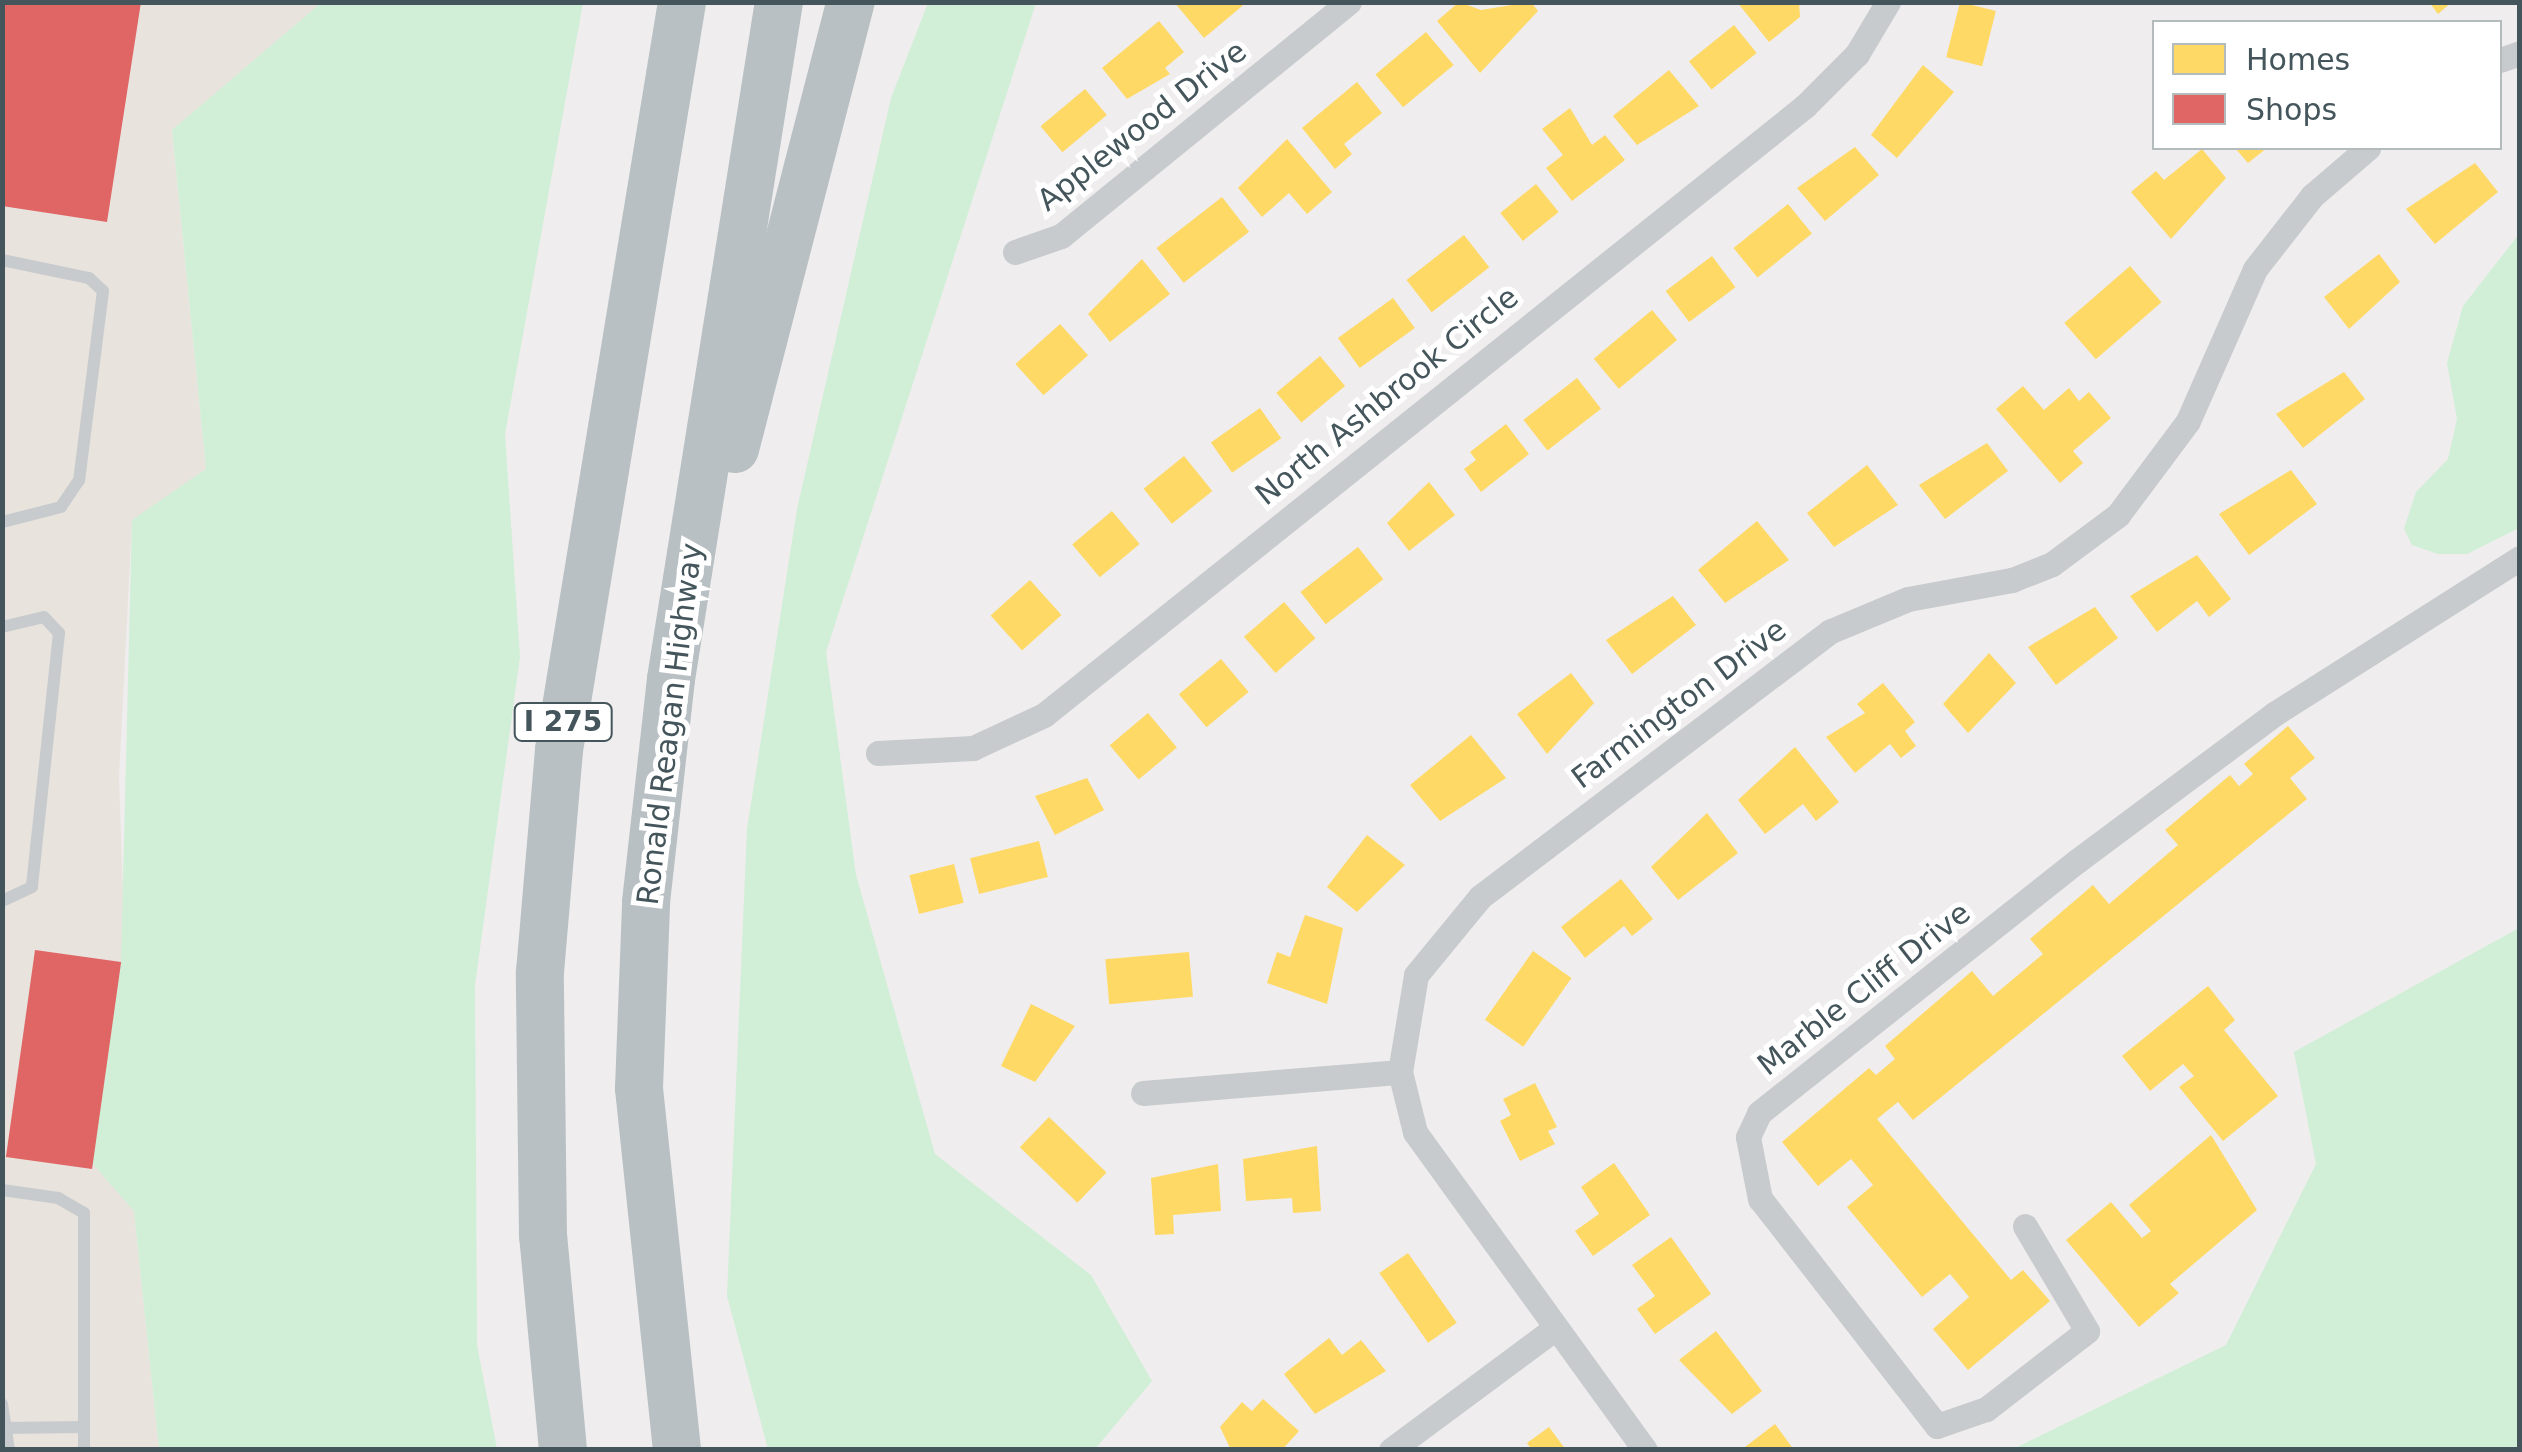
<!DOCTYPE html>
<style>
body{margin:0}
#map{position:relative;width:2522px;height:1452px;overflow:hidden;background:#efedee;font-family:"DejaVu Sans",sans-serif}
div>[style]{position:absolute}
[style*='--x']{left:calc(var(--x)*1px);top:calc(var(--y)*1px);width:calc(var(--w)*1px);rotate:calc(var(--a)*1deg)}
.commercial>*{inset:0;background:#e8e3dd}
.green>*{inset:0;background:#d0efd6}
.homes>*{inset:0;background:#ffd966;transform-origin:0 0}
.shops>*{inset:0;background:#e06666;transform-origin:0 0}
.lane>*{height:12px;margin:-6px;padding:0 6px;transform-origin:6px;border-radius:6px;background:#c7cbcd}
.street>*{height:25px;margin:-12.5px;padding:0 12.5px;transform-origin:12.5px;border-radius:12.5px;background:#c7cbcd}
.highway>*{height:48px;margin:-24px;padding:0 24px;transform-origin:24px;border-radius:24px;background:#b9c0c3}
span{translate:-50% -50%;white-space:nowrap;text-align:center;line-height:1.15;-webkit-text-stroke:10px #fff;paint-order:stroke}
.shield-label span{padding:2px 8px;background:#fff;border:2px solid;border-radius:8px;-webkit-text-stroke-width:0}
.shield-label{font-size:28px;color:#44555b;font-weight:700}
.street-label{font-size:30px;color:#44555b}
.frame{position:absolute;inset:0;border:5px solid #44555b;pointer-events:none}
.legend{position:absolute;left:2152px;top:20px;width:350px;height:130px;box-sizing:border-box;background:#fff;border:2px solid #b4bbbd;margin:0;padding:12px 18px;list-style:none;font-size:30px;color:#44555b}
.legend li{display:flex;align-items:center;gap:20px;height:50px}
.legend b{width:50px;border:2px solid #b4bbbd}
</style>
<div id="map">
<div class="commercial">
<div style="clip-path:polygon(3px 3px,321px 3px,172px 131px,206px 469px,132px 521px,119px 777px,134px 1211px,159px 1449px,3px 1450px)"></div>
</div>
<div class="green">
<div style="clip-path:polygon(321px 3px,583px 3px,505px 434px,520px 657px,475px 985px,477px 1345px,497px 1449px,159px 1449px,134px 1211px,92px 1163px,121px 962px,132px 520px,206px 469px,172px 130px)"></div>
<div style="clip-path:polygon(928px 3px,1036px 3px,826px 652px,856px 875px,935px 1154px,1091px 1275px,1152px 1381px,1095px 1449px,768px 1449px,727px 1296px,747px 829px,797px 509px,891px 98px)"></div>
<div style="clip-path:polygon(2519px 234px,2519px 528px,2467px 554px,2438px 554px,2412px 545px,2404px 529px,2416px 492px,2448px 459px,2457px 419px,2447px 363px,2463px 306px)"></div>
<div style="clip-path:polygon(2519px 928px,2519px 1449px,2013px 1449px,2226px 1345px,2316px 1164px,2294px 1052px)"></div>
</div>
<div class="homes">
<div style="clip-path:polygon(1174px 2px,1247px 2px,1204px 38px)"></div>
<div style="clip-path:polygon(1459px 2px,1481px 10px,1531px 2px,1538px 11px,1480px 73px,1437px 21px)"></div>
<div style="clip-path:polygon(1737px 2px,1799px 2px,1800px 17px,1769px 42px)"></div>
<div style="left:1960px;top:2px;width:37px;height:57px;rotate:14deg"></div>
<div style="clip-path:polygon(2429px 2px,2452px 2px,2438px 14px)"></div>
<div style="clip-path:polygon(1159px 21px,1184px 52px,1165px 68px,1170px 74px,1127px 99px,1102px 68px)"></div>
<div style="left:1734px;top:25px;width:36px;height:58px;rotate:51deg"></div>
<div style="left:1426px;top:32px;width:43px;height:66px;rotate:50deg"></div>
<div style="clip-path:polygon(1923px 65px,1954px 92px,1897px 158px,1871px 135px)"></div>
<div style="clip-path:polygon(1669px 70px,1699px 106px,1637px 145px,1613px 116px)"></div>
<div style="clip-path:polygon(1357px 82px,1382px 113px,1344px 144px,1352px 154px,1335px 169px,1302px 128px)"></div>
<div style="left:1085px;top:89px;width:34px;height:58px;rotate:50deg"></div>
<div style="clip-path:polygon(1570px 108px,1592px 145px,1605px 135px,1625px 160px,1572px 201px,1546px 168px,1563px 155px,1542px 129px)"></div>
<div style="clip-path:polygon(1287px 139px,1332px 192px,1307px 214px,1289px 193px,1262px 217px,1238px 188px)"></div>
<div style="clip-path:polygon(1855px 147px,1879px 175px,1825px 221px,1797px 188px)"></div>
<div style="clip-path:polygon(2235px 148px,2267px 148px,2248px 163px)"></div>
<div style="clip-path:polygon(2202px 149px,2226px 178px,2171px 239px,2131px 192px,2156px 171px,2164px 180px)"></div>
<div style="clip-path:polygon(2475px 163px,2498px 192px,2435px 244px,2406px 209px)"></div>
<div style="left:1536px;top:184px;width:36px;height:46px;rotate:51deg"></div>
<div style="left:1222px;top:197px;width:44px;height:83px;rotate:52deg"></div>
<div style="left:1788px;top:204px;width:38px;height:70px;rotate:51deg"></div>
<div style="left:1464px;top:235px;width:41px;height:73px;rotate:52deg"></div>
<div style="clip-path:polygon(2379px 254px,2400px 282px,2349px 329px,2324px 297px)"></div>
<div style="left:1712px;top:256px;width:39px;height:58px;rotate:53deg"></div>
<div style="clip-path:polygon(1142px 259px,1170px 294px,1110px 342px,1088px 314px)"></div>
<div style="left:2130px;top:266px;width:48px;height:87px;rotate:49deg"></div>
<div style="left:1393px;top:298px;width:37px;height:68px;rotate:54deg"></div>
<div style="left:1652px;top:310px;width:39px;height:76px;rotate:50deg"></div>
<div style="left:1060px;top:324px;width:42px;height:60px;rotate:48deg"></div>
<div style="left:1320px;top:356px;width:39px;height:57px;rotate:50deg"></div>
<div style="clip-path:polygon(2344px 372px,2365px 399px,2303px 448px,2276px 414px)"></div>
<div style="left:1577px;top:378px;width:39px;height:68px;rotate:52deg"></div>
<div style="clip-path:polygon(2023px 386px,2044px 410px,2069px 388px,2079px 401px,2089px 392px,2111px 418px,2073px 451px,2083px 463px,2060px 483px,1996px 409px)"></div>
<div style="left:1260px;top:408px;width:37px;height:60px;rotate:55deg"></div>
<div style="clip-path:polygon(1506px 424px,1529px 454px,1481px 492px,1464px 469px,1476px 460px,1470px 452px)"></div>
<div style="clip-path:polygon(1987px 443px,2008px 471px,1945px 519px,1919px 485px)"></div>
<div style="left:1184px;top:456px;width:45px;height:52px;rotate:51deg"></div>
<div style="clip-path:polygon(1867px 465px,1898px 505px,1834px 547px,1807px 513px)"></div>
<div style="clip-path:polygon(2291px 470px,2317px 504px,2249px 555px,2219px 514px)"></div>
<div style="clip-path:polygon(1429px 482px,1455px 515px,1409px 551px,1387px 523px)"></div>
<div style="left:1112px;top:511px;width:43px;height:52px;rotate:50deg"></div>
<div style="clip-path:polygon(1757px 521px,1789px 560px,1725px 603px,1698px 570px)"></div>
<div style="left:1358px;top:547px;width:41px;height:73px;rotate:52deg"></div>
<div style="clip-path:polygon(2197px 555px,2231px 599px,2209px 617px,2197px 601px,2157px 632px,2130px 596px)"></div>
<div style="left:1030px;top:580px;width:47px;height:53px;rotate:48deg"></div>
<div style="clip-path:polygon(1673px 596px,1696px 625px,1632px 674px,1606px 640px)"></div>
<div style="left:1284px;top:602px;width:48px;height:53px;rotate:49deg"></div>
<div style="clip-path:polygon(2095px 607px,2118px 638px,2056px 685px,2028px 647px)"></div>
<div style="clip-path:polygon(1989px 653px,2016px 683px,1968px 733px,1943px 704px)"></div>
<div style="left:1221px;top:659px;width:43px;height:55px;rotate:50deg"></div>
<div style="clip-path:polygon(1571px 673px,1594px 703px,1547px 754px,1517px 714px)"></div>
<div style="clip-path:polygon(1883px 683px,1915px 722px,1905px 731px,1916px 746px,1901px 758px,1890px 744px,1855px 773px,1826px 737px,1865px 713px,1857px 704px)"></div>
<div style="left:1148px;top:713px;width:45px;height:50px;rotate:50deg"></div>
<div style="clip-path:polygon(2288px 726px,2315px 758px,2290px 778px,2307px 799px,1913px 1120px,1898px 1102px,1877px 1119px,2011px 1280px,2023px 1270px,2050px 1301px,1968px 1370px,1933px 1329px,1969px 1297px,1950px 1274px,1922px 1297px,1847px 1207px,1873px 1185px,1851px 1159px,1818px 1186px,1782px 1142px,1869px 1068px,1876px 1075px,1895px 1059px,1885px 1046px,1972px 971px,1993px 996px,2043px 954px,2030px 939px,2093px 885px,2109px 904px,2178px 845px,2165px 830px,2230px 775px,2239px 786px,2253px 774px,2244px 764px)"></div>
<div style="clip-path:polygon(1471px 735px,1506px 778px,1440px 821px,1410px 785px)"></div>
<div style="clip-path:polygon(1795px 747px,1839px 802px,1816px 821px,1803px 804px,1765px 834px,1738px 800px)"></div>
<div style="clip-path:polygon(1087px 778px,1104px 810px,1055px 835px,1035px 796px)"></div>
<div style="clip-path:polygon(1707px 813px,1738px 853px,1678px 900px,1651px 867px)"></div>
<div style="clip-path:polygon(1367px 835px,1405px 865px,1357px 912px,1327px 887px)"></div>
<div style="left:1039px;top:841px;width:37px;height:71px;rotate:76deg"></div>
<div style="left:954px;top:864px;width:40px;height:46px;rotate:76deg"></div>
<div style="clip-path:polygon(1621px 879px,1653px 919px,1632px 936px,1624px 926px,1585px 958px,1561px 927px)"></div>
<div style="clip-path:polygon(1305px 915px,1343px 928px,1327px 1004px,1267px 983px,1277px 952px,1290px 957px)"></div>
<div style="left:1533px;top:951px;width:47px;height:84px;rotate:35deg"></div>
<div style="left:1189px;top:952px;width:45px;height:84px;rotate:85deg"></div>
<div style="clip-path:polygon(2208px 986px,2235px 1020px,2224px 1030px,2278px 1096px,2223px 1141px,2179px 1087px,2194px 1076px,2183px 1064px,2150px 1091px,2122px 1056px)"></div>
<div style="clip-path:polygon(1031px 1004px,1075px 1026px,1035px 1082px,1001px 1066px)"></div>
<div style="clip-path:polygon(1535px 1083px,1557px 1127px,1548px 1131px,1555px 1144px,1520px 1161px,1500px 1121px,1511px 1115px,1503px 1099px)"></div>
<div style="left:1049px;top:1117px;width:80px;height:42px;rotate:44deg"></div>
<div style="clip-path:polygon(2211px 1135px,2257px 1210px,2170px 1284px,2179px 1293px,2139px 1327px,2066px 1240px,2111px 1202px,2142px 1238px,2151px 1231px,2129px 1205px)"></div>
<div style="clip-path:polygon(1317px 1146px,1321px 1211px,1293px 1213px,1292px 1198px,1246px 1201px,1243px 1159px)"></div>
<div style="clip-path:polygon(1614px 1163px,1650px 1215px,1593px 1256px,1575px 1231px,1599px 1214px,1581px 1187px)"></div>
<div style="clip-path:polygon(1218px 1164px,1221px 1211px,1173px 1215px,1174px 1234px,1155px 1235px,1151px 1178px)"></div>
<div style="clip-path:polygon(1671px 1237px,1711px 1294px,1655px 1334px,1637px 1309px,1655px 1296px,1632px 1265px)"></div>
<div style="left:1408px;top:1253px;width:85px;height:35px;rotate:55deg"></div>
<div style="clip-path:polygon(1716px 1331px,1762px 1391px,1732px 1414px,1679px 1360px)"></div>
<div style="clip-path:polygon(1329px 1338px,1342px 1355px,1361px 1340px,1386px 1371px,1315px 1414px,1284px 1374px)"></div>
<div style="clip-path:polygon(1263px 1399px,1299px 1431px,1282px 1450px,1231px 1450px,1220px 1427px,1242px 1402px,1252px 1411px)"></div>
<div style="clip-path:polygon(1775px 1424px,1794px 1450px,1741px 1450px)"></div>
<div style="clip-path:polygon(1549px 1427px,1566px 1450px,1532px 1450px,1527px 1443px)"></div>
</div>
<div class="shops">
<div style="clip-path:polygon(2px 2px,141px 2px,107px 222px,2px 206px)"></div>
<div style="left:35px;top:950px;width:87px;height:209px;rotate:8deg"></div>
</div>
<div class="lane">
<div style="--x:2;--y:260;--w:89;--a:11.7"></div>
<div style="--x:89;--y:278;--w:19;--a:43"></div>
<div style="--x:103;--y:291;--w:191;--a:97.2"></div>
<div style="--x:79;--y:480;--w:32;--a:124"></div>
<div style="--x:61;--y:507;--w:61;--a:165.7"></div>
<div style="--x:2;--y:627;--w:43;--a:-13.4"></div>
<div style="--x:44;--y:617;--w:22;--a:47"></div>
<div style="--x:59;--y:633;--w:255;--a:96.1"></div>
<div style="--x:32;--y:887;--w:33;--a:155"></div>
<div style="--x:2;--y:1190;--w:57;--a:8.1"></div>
<div style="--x:58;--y:1198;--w:30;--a:30"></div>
<div style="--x:84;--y:1213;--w:237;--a:90"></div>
<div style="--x:2;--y:1404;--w:47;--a:81.3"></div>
<div style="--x:2;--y:1428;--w:80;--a:-0.7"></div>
</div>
<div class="street">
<div style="--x:2500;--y:60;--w:21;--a:-19"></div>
<div style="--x:1015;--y:252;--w:49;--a:-19.2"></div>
<div style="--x:1061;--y:236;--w:371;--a:-39.1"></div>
<div style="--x:878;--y:753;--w:95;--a:-3"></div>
<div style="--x:973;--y:748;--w:78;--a:-24.9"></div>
<div style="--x:1044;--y:715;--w:975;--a:-38.67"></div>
<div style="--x:1805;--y:106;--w:74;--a:-45"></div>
<div style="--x:1857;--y:54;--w:61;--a:-59.2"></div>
<div style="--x:1143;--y:1093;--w:258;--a:-4.7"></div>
<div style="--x:2025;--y:1226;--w:122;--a:59.4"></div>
<div style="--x:2087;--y:1331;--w:128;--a:142.3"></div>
<div style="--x:1986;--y:1409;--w:52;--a:160.9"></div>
<div style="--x:1937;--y:1426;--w:288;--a:-127.9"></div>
<div style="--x:1760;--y:1199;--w:63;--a:-101"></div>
<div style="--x:1748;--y:1137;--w:26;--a:-65"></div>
<div style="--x:1759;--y:1113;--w:406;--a:-38.4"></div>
<div style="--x:2077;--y:861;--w:246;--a:-36.7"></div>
<div style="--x:2274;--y:714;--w:291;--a:-32.4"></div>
<div style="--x:1391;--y:1450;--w:204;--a:-36.6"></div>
<div style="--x:1645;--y:1450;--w:392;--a:-125.9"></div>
<div style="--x:1415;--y:1132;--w:62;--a:-104"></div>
<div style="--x:1400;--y:1072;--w:98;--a:-80.6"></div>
<div style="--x:1416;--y:975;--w:101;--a:-50.6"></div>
<div style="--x:1480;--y:897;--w:440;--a:-37.2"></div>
<div style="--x:1831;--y:631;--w:83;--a:-22.6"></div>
<div style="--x:1908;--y:599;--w:106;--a:-10.4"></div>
<div style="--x:2012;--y:580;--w:43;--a:-21.8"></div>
<div style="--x:2052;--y:564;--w:82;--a:-36.6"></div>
<div style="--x:2118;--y:515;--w:117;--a:-53.3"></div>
<div style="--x:2188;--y:421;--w:166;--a:-66.2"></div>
<div style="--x:2255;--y:269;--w:93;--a:-52"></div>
<div style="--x:2312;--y:196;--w:74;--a:-40.6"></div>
</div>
<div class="highway">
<div style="--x:735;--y:449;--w:462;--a:-75.5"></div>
<div style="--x:563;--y:1450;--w:215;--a:-95.3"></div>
<div style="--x:543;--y:1236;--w:264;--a:-90.7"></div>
<div style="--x:540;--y:972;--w:223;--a:-85.1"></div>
<div style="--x:559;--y:750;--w:758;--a:-80.66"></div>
<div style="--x:677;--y:1450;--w:364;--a:-96"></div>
<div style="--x:639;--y:1088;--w:186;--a:-87.8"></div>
<div style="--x:646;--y:902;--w:224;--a:-83.6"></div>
<div style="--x:671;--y:679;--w:686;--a:-80.94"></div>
</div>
<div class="shield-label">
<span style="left:563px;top:722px">I 275</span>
</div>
<div class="street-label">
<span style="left:1142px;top:126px;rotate:-38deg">Applewood Drive</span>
<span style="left:1387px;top:396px;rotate:-39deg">North Ashbrook Circle</span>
<span style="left:1679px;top:704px;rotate:-37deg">Farmington Drive</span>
<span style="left:670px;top:724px;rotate:-83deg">Ronald Reagan Highway</span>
<span style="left:1864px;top:989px;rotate:-38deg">Marble Cliff Drive</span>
</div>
<div class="frame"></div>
<ul class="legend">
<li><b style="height:28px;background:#ffd966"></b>Homes</li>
<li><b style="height:28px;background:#e06666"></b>Shops</li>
</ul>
</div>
